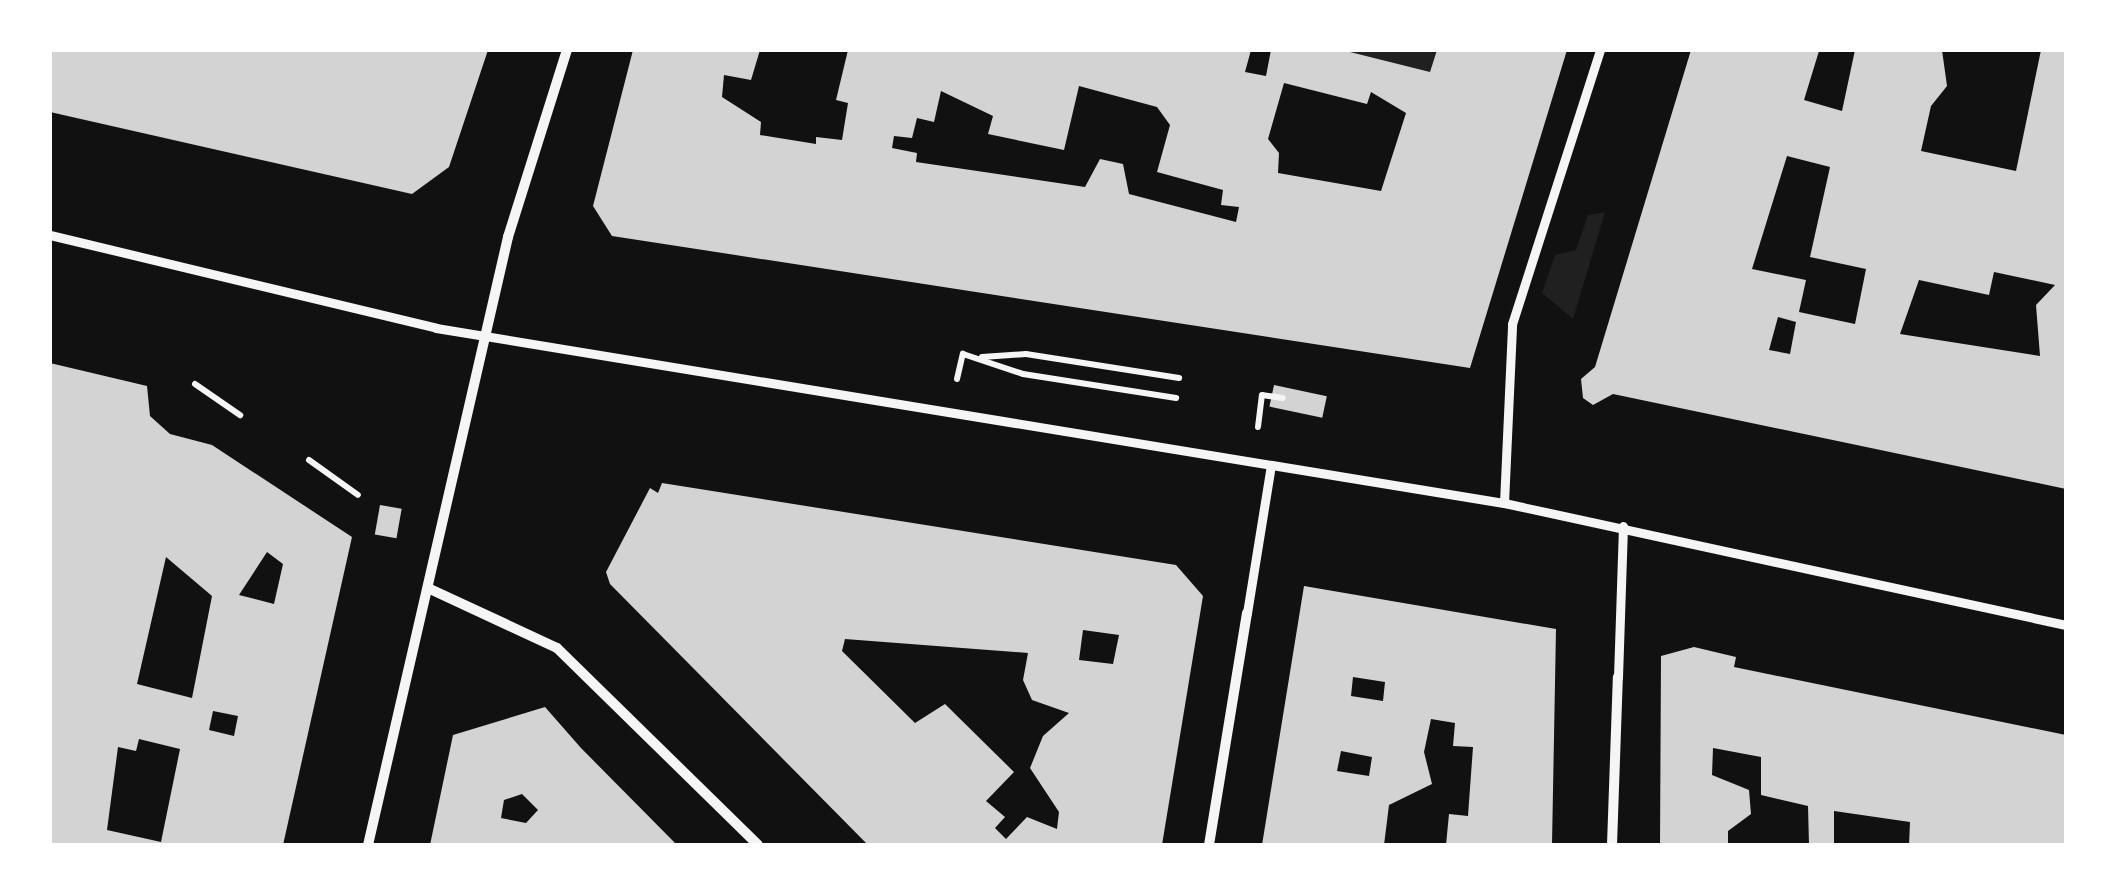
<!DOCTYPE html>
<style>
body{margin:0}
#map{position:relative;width:2116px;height:895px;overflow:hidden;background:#111;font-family:Inter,sans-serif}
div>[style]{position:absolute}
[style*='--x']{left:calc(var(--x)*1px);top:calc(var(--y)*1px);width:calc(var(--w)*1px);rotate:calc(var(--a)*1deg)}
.green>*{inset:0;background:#202020}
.building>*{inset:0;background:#d3d3d3;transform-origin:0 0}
.path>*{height:6px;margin:-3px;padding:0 3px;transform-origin:3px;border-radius:3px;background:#f5f5f5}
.pedestrian>*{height:9px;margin:-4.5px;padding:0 4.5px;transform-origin:4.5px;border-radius:4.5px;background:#f5f5f5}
.minor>*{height:10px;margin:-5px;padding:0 5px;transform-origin:5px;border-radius:5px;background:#f5f5f5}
span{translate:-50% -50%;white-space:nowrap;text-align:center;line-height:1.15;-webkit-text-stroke:8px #fff;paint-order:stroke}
.frame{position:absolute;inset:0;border:52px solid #fff;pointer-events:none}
</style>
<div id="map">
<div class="green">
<div style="clip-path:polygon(1342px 50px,1437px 50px,1430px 72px)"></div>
<div style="clip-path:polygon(1605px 212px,1573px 319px,1542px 293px,1555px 255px,1576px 250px,1588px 215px)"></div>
</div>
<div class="building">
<div style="clip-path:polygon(50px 50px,488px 50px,449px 167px,412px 194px,50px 112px)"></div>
<div style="clip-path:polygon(evenodd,633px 50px,760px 50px,751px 80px,724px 75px,722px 97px,761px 122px,760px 135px,816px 144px,816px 137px,842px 140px,848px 103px,836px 100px,848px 50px,1251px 50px,1245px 72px,1266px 76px,1271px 50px,1342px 50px,1430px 72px,1437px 50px,1567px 50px,1470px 368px,612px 236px,593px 206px,633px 50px,1284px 83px,1367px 104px,1371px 92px,1406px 113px,1381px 191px,1278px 173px,1279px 153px,1268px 139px,1284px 83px,633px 50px,1079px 86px,1157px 107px,1170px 125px,1157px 172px,1223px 190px,1221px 205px,1239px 207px,1236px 222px,1129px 194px,1123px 164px,1100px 159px,1085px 187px,916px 162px,917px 153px,892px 148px,894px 136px,912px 138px,917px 118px,934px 122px,941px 91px,993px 116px,988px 134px,1064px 150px,1079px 86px)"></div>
<div style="clip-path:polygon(evenodd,1691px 50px,1838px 50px,1819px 51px,1804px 100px,1842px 111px,1855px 50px,1942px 50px,1947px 86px,1931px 106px,1921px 151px,2016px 171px,2041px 50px,2066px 50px,2066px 489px,1613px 394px,1593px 405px,1583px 398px,1581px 379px,1595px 367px,1691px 50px,1787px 156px,1830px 167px,1810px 257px,1866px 269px,1855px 324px,1799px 312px,1806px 280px,1752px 269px,1787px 156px,1691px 50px,1994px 272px,2055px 285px,2036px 305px,2040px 356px,1900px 334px,1919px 280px,1989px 295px,1994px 272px,1691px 50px,1778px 317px,1796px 322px,1790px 354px,1769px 350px,1778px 317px)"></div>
<div style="clip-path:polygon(evenodd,50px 363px,147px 386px,150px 416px,170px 434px,212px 445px,352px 537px,283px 845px,50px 845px,50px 363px,267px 552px,283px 564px,274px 604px,239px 595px,267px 552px,50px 363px,166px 557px,212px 596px,192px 698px,137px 684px,166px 557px,50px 363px,213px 711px,238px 716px,234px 736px,209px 730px,213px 711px,50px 363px,139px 739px,180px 749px,161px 842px,107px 830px,118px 747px,136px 751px,139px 739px)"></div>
<div style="left:1274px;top:385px;width:54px;height:22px;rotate:12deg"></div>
<div style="clip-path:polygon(evenodd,662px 483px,1176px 565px,1203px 596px,1162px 845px,868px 845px,610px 584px,606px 572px,650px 488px,658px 493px,662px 483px,1083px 630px,1119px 635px,1113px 664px,1079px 660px,1083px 630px,662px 483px,845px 639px,1028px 653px,1023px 680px,1032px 700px,1069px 713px,1043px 736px,1030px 768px,1059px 812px,1057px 829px,1027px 817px,1006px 839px,995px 828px,1005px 817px,986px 801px,1014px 772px,945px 704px,915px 723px,842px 651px,845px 639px)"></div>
<div style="left:380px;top:505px;width:22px;height:30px;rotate:10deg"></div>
<div style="clip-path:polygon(evenodd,1304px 586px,1556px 629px,1552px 845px,1446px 845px,1449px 814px,1468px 816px,1473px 747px,1453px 746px,1455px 723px,1431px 719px,1424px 752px,1432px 784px,1389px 805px,1384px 845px,1262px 845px,1304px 586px,1353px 677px,1385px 682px,1383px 701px,1351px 696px,1353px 677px,1304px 586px,1341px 751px,1372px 757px,1369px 776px,1337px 771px,1341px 751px)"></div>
<div style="clip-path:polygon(1694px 647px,1736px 657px,1734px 667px,2066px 735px,2066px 845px,1909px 845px,1910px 822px,1834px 811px,1834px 845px,1809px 845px,1808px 806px,1761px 795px,1761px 757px,1713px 748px,1712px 775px,1749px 790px,1751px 814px,1728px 831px,1728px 845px,1660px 845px,1661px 656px)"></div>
<div style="clip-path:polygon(evenodd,545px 707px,581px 748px,677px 845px,430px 845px,453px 735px,545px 707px,522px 794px,538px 810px,526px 823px,501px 818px,504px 800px,522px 794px)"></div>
</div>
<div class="path">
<div style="--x:982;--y:357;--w:44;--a:-3.9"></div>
<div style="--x:1026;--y:354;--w:155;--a:8.9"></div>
<div style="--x:957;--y:379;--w:26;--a:-77"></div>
<div style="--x:963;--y:354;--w:63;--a:18.4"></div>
<div style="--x:1023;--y:374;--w:155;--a:8.9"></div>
<div style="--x:195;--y:384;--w:55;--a:34.6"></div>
<div style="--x:1258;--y:427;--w:32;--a:-83"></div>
<div style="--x:1262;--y:395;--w:21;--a:8"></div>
<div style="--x:309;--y:460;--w:60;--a:35.5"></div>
</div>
<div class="pedestrian">
<div style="--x:50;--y:235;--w:397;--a:13.5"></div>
<div style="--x:436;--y:328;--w:1082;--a:9.31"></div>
<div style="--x:1504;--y:503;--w:575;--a:12.25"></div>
<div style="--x:1504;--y:503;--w:179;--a:-87.4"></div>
<div style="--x:1512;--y:324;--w:288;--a:-72.2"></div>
<div style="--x:1247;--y:613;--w:150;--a:-80.8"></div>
<div style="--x:1618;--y:677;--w:151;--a:-88.1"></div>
</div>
<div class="minor">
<div style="--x:430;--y:589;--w:140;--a:24.9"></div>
<div style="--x:557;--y:648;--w:281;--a:44.4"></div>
<div style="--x:368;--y:845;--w:624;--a:-77.03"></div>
<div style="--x:508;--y:237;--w:196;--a:-72.5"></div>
<div style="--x:1209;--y:845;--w:235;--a:-80.7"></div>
<div style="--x:1612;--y:845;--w:168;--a:-88"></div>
</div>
<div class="frame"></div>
</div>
